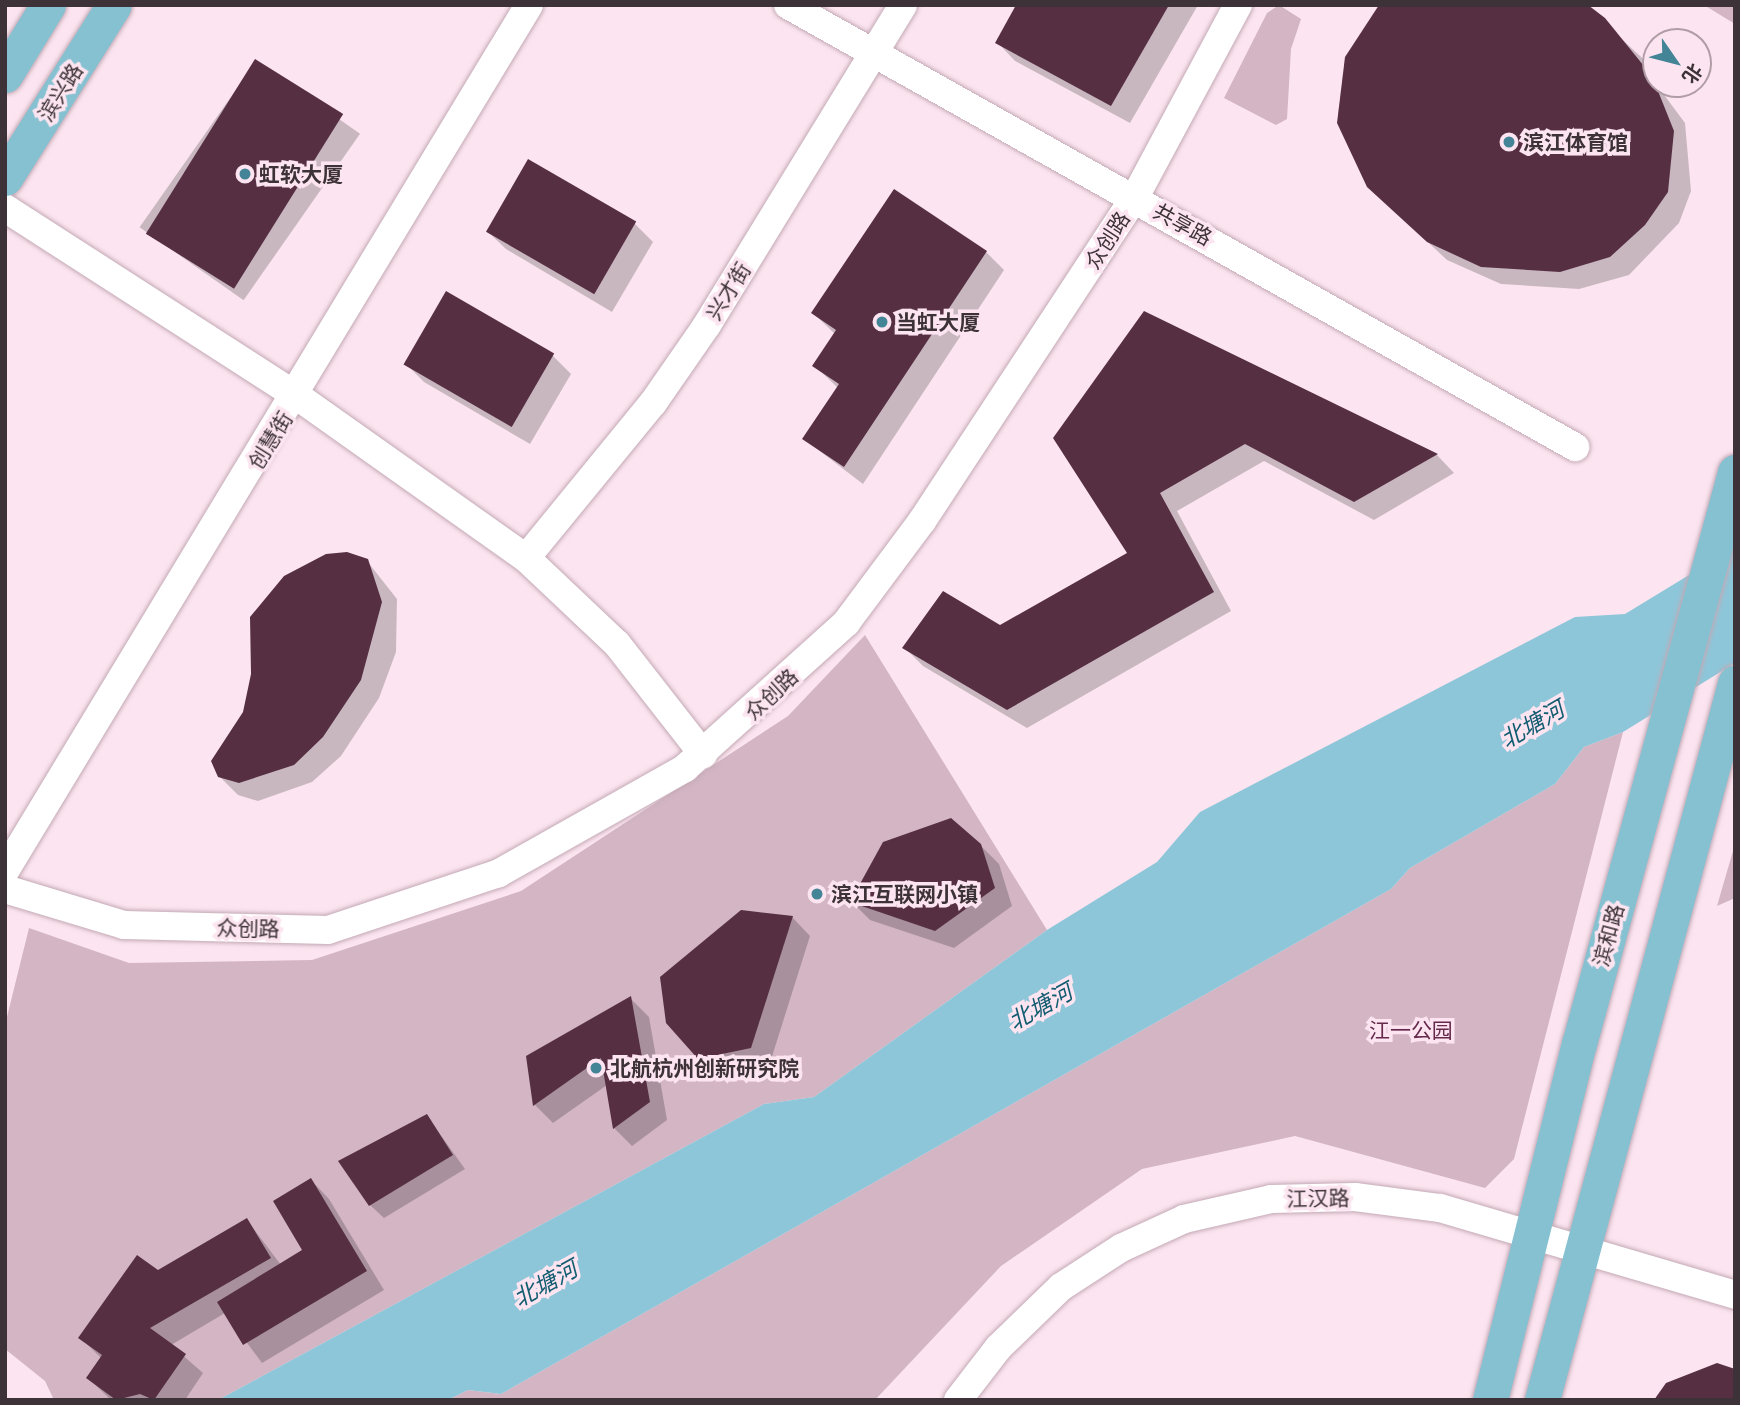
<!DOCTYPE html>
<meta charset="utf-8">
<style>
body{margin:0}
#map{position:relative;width:1740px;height:1405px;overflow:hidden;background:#fce5f0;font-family:"Noto Sans","Noto Sans SC",sans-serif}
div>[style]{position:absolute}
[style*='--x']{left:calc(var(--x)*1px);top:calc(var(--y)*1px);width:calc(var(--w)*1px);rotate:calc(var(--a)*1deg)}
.green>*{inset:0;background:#d3b5c3}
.water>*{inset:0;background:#8ec6d9}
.shadow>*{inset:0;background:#0003;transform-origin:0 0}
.building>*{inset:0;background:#562f43;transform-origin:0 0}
.roads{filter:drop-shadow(0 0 2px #c3a9b5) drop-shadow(0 0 2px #c3a9b5)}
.minor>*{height:28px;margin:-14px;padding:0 14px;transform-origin:14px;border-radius:14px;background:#fff}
.major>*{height:35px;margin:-17.5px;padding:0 17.5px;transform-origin:17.5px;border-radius:17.5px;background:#85c1d1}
.dots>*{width:19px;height:19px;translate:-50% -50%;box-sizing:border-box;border:4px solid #fce5f0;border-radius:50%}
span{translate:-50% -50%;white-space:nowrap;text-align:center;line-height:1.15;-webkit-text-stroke:7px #fce5f0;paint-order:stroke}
.street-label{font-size:21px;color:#3d3237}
.poi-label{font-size:21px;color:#3d3237;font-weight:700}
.left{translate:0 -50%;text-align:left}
.park-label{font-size:21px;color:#652a4b}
.water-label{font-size:23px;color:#115c70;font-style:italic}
.frame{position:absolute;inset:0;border:7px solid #3d3237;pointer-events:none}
.north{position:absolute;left:1642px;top:28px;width:70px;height:70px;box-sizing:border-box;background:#fce5f0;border:2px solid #b09da6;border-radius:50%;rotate:125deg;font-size:19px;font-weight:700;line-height:28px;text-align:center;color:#3d3237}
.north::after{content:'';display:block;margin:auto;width:24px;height:32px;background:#448497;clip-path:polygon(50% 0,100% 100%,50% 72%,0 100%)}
</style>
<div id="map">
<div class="green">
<div style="clip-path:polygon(1279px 5px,1301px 19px,1291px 49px,1287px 119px,1276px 125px,1224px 98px,1267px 13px)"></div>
<div style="clip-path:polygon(1704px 5px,1735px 5px,1735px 24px)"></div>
<div style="clip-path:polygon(865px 635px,1047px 930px,814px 1097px,764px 1104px,218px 1400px,54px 1400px,45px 1381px,5px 1349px,5px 1025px,29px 928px,129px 963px,312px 960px,521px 891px,788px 716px)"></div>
<div style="clip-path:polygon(1623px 732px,1514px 1159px,1485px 1188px,1295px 1136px,1142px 1169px,1001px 1266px,875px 1400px,448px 1400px,468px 1390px,501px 1394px,1391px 889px,1410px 868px,1555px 784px,1584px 747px)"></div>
<div style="clip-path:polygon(1735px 844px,1735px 898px,1717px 906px)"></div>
</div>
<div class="water">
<div style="clip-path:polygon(1735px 547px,1735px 663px,1623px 732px,1584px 747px,1555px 784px,1410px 868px,1391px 889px,501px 1394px,468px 1390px,448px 1400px,218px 1400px,764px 1104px,814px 1097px,1047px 930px,1157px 862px,1200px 812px,1575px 617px,1625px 614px)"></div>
</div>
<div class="shadow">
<div style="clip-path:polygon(1018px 5px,1198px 5px,1130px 123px,1015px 61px,997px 42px)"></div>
<div style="clip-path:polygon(1585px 5px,1653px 68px,1656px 84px,1685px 123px,1691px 191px,1679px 223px,1629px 275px,1579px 289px,1501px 284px,1447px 260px,1388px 205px)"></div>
<div style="left:256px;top:61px;width:127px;height:203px;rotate:35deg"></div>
<div style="clip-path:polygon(635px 224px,653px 242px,612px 312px,506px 249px,487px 231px)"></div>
<div style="clip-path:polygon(986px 252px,1004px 270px,863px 484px,804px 439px,838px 388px,814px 365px,835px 334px,813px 313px)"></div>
<div style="clip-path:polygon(1144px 313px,1437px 455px,1454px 473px,1374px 520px,1264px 461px,1177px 511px,1231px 611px,1027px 728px,923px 666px,905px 648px,1000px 627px,1129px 554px)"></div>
<div style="clip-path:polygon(553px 356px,571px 374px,530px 444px,424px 382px,405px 363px)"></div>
<div style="clip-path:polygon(367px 561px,397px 599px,396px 652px,379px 698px,341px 756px,312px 782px,258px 801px,238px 795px,219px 776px)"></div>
<div style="clip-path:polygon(980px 845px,999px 864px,1012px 906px,954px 948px,870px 920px,852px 902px)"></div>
<div style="clip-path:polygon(792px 917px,810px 936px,769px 1066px,718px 1077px,699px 1058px)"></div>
<div style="clip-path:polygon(631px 999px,649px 1017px,667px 1120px,632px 1146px,614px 1128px,607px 1085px,553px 1123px,535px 1105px,528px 1057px)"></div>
<div style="clip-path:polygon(427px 1116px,465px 1169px,384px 1218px,370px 1205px)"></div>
<div style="clip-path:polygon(311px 1180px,329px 1199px,384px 1290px,262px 1363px,225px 1313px,171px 1345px,203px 1373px,185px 1400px,111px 1400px,88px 1378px,102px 1359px,81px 1338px,158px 1272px,247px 1220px,281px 1265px,305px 1250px)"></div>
</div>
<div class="building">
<div style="clip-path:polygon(1016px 5px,1169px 5px,1111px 106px,995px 43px)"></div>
<div style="clip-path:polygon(1379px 5px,1588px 5px,1605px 18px,1652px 76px,1674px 131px,1668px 192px,1645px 225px,1610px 257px,1560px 272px,1481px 267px,1427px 242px,1367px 187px,1337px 123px,1345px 57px)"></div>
<div style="left:255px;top:59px;width:104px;height:206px;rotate:32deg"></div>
<div style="left:528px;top:159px;width:125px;height:84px;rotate:30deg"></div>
<div style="clip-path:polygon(894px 189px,987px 251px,844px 467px,802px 439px,839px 384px,812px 366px,836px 330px,811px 313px)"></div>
<div style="left:446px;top:291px;width:125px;height:85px;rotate:30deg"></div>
<div style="clip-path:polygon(1144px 311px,1438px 454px,1354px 502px,1245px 444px,1160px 493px,1214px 592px,1007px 710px,902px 648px,943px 591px,1000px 625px,1127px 553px,1053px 438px)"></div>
<div style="clip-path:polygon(347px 552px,368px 559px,382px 602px,361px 680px,323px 737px,294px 765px,239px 783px,218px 777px,211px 761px,243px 712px,251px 674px,250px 617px,284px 576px,326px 554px)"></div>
<div style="clip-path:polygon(951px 818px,981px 844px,995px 888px,935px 931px,850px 902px,883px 842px)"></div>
<div style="clip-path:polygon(741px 910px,793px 916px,751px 1048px,698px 1059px,666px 1023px,660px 977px)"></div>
<div style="clip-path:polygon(631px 996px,650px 1102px,613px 1129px,601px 1058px,533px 1106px,526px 1056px)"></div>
<div style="clip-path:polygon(427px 1114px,453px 1155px,369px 1206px,338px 1161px)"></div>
<div style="clip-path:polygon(311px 1178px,367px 1271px,243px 1345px,217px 1302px,302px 1250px,273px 1201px)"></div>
<div style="clip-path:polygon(247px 1218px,271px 1258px,150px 1328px,186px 1354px,154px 1400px,140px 1394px,116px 1400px,86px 1378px,102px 1355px,78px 1338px,137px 1255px,158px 1270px)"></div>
<div style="clip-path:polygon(1717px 1363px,1735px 1369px,1735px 1400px,1654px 1400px,1666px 1383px)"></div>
</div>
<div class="roads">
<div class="minor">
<div style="--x:788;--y:5;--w:903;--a:29.32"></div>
<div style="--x:5;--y:208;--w:347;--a:32.8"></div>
<div style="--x:297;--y:396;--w:281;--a:35.3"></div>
<div style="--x:526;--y:558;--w:125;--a:43.4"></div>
<div style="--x:617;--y:644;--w:140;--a:52"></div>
<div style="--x:526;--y:558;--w:200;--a:-50.7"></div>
<div style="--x:653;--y:403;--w:95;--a:-55.3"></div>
<div style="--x:707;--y:325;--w:375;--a:-58.5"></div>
<div style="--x:5;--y:871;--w:1012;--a:-58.82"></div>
<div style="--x:5;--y:889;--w:124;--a:16.8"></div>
<div style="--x:124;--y:925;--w:204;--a:1.4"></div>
<div style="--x:328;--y:930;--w:180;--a:-18.4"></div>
<div style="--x:499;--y:873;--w:214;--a:-29.4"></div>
<div style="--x:685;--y:768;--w:217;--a:-42"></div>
<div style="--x:846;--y:623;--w:127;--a:-53.3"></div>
<div style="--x:922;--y:521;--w:388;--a:-56.7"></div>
<div style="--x:1135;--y:197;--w:218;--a:-61.8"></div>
<div style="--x:958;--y:1400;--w:66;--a:-52.4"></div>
<div style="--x:998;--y:1348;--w:88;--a:-44.1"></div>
<div style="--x:1061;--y:1287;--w:72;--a:-33"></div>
<div style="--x:1121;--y:1248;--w:69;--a:-24.7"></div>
<div style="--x:1184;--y:1219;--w:89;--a:-12.9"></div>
<div style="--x:1271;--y:1199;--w:84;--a:-1.4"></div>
<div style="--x:1355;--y:1197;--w:86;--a:7.4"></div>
<div style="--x:1440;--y:1208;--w:308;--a:16.4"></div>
</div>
<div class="major">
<div style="--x:5;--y:75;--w:82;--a:-58.4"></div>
<div style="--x:5;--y:178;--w:204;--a:-57.8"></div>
<div style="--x:1490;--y:1400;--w:367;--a:-76"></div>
<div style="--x:1579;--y:1044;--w:593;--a:-74.74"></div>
<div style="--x:1542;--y:1400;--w:743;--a:-74.93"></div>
</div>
</div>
<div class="dots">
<div style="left:1509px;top:142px;background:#448497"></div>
<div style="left:245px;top:174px;background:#448497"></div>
<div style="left:882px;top:322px;background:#448497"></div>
<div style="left:817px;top:894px;background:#448497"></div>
<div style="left:596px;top:1068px;background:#448497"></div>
</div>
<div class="street-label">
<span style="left:60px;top:92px;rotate:-58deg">滨兴路</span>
<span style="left:1183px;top:224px;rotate:29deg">共享路</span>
<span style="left:1107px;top:240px;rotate:-57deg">众创路</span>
<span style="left:728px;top:291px;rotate:-58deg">兴才街</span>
<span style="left:270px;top:440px;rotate:-58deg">创慧街</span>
<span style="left:771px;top:694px;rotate:-43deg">众创路</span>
<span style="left:248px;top:928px;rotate:1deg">众创路</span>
<span style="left:1608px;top:935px;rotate:-75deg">滨和路</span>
<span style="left:1318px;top:1198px;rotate:-1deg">江汉路</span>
</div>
<div class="poi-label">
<span class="left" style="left:1523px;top:142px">滨江体育馆</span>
<span class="left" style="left:259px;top:174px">虹软大厦</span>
<span class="left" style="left:896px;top:322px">当虹大厦</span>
<span class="left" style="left:831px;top:894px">滨江互联网小镇</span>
<span class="left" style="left:610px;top:1068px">北航杭州创新研究院</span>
</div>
<div class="park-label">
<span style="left:1411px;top:1030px">江一公园</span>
</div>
<div class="water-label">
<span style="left:1532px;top:724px;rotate:-30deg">北塘河</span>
<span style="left:1040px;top:1006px;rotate:-29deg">北塘河</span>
<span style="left:545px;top:1283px;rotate:-29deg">北塘河</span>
</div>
<div class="frame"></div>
<div class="north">北</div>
</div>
